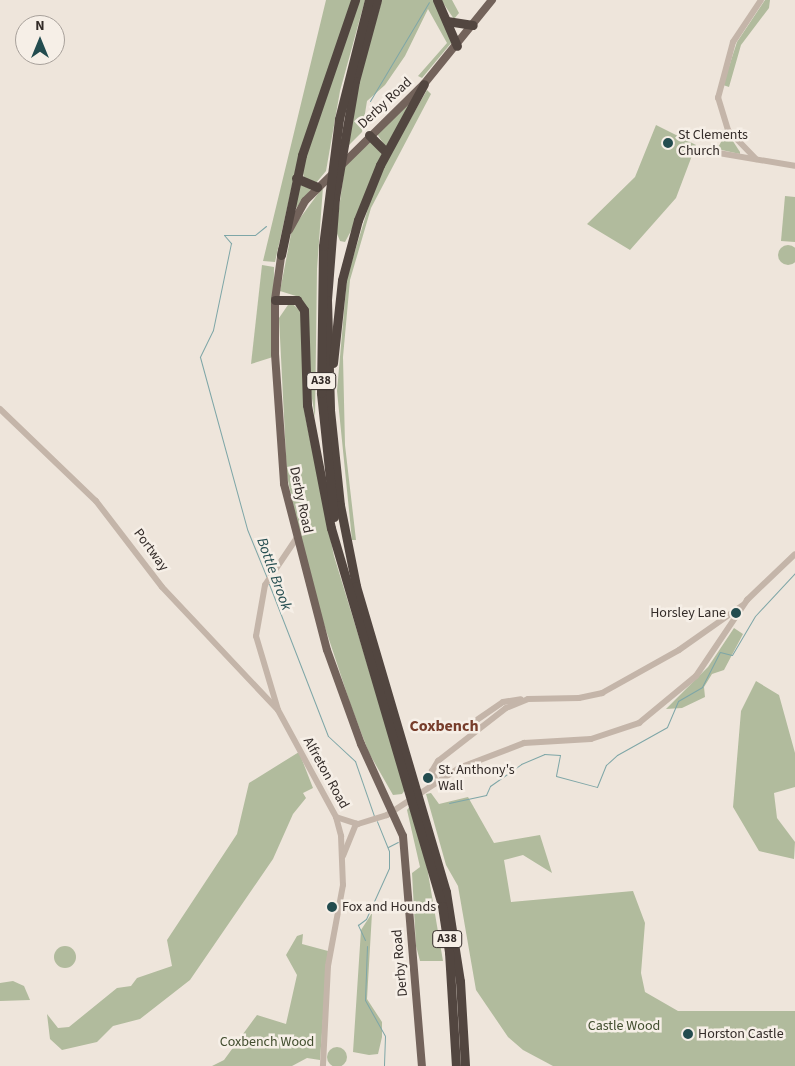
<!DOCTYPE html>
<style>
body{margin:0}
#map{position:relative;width:795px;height:1066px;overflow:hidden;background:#eee5db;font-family:"Source Sans 3",sans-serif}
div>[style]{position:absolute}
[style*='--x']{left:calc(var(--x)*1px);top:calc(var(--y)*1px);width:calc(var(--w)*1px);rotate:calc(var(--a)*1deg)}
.green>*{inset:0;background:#b1bb9d}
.round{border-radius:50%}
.stream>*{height:1px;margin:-0.5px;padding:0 0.5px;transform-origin:0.5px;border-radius:0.5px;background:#7ea6a7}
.minor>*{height:6px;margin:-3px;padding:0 3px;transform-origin:3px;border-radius:3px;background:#c4b5a9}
.major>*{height:8px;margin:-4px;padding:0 4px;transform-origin:4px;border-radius:4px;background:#73635b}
.highway>*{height:9px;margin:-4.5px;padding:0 4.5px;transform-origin:4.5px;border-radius:4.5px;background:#524640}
.dots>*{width:14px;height:14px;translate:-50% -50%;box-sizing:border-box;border:2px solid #f6efe7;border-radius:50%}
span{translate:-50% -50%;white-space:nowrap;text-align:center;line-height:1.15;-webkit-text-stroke:5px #f6efe7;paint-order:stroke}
.shield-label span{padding:1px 4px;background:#f6efe7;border:1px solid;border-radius:4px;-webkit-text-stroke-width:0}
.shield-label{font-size:12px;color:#332b28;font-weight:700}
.street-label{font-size:14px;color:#332b28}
.poi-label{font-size:14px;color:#332b28}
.left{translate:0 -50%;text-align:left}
.right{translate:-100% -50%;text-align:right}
.park-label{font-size:14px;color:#424e2f}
.water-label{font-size:15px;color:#234c4f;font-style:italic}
.quarter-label{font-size:16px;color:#773d2b;font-weight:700}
.north{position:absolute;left:15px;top:15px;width:50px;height:50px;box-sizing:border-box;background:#f6efe7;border:1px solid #a8a19b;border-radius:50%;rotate:0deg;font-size:14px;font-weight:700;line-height:20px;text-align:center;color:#332b28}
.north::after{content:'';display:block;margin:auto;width:18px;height:22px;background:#234c4f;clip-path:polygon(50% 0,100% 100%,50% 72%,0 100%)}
</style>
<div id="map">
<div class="green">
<div style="clip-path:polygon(326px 0,352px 0,298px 159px,275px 262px,263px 261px)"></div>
<div style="clip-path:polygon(357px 0,365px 0,340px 91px,326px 171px,316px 183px,304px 178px,302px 168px)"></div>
<div style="clip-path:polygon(382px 0,434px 0,452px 42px,422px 78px,418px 76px,447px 43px,428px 9px,405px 56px,385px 85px,367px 101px,362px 132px,347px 147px,359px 80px)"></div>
<div style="clip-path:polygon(441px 0,452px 0,459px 13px,454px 19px)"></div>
<div style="clip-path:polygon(765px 0,770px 0,769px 8px,741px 45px,729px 87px,723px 85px,737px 42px)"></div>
<div style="clip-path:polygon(427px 90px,431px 94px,371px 208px,350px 280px,343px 357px,345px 445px,356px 540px,352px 540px,337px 391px,347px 277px,378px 176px)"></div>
<div style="clip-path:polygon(413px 100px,386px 147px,377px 134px)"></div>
<div style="clip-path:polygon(656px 125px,696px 145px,676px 198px,630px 250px,587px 224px,635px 177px)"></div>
<div style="clip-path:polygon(727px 132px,740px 152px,740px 154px,717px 149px)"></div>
<div style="clip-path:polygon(372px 141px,382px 155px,352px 229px,345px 242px,340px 241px,336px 231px,345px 164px)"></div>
<div style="clip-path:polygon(297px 183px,311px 189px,293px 212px)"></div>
<div style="clip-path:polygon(323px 187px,317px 269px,315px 418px,308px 372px,308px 314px,296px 296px,280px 291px,292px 229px)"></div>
<div style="clip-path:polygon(785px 196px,795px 197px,795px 242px,781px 241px)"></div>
<div class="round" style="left:778px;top:245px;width:20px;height:20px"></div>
<div style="clip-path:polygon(262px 265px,274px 267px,273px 357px,251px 364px)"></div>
<div style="clip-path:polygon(290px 302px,301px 311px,305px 415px,334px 556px,399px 768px,405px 790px,402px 794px,393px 795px,369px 753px,351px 706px,312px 588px,293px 505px,287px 476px,279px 318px)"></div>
<div style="clip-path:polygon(734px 628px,743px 634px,724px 670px,712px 674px,704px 687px,705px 697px,682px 708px,666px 709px,708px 667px)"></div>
<div style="clip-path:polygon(756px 681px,779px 695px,795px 753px,795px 787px,774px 793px,777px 818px,795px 842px,794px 859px,759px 851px,733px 807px,741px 711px)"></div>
<div style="clip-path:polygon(299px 752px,313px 788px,303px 793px,306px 798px,293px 814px,273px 859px,190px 980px,140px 1019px,113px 1026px,97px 1042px,62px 1050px,50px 1039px,47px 1014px,58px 1028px,69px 1027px,117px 988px,131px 986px,137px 978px,172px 966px,167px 940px,237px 834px,249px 783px)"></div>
<div style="clip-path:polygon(431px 793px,439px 804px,468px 797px,494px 843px,540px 835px,552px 873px,523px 855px,504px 860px,511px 902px,633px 891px,645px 923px,641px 973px,645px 992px,678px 1011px,795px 1011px,795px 1066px,553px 1066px,523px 1050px,508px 1037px,476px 990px,458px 886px,446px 865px,426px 794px)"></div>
<div style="clip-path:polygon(410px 806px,427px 867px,443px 961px,420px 961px,416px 946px,412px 873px,420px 867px,407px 810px)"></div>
<div style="clip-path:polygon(372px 913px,367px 999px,382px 1022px,382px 1037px,378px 1054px,369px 1055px,353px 1052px,361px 930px)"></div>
<div style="clip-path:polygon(303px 934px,302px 944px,328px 951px,320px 1060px,307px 1058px,292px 1066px,212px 1066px,224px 1060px,257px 1015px,286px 1024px,297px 975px,286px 955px,297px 936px)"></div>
<div class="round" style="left:54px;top:946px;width:22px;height:22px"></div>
<div style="clip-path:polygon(13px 981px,24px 986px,30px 1000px,0 1001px,0 983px)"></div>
<div class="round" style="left:327px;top:1047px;width:20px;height:20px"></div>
</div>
<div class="stream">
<div style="--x:370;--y:101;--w:115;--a:-59.2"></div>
<div style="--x:266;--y:226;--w:14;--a:141"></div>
<div style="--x:255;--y:235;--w:31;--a:180"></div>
<div style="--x:224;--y:235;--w:11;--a:49"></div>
<div style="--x:231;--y:243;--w:89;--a:101.7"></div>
<div style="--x:213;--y:330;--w:30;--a:116"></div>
<div style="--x:200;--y:357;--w:178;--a:74.7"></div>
<div style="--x:247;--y:529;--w:53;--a:67.8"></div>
<div style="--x:269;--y:584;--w:163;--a:68.8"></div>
<div style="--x:328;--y:736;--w:37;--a:43"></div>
<div style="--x:355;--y:761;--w:58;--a:70.9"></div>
<div style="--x:449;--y:803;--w:38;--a:-12"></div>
<div style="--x:486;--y:795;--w:10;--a:-66"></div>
<div style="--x:490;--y:786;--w:38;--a:-35"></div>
<div style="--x:521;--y:764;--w:25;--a:-23"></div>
<div style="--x:544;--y:754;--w:16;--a:4"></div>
<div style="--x:560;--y:755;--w:21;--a:101"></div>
<div style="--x:556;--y:776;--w:42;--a:15"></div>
<div style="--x:597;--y:787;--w:24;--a:-68"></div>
<div style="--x:606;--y:765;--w:15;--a:-42"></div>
<div style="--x:617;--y:755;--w:57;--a:-29.2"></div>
<div style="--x:667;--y:727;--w:28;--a:-67"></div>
<div style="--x:678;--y:701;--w:28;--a:-30"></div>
<div style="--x:702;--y:687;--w:39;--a:-63"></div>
<div style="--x:720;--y:652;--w:12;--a:14"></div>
<div style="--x:732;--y:655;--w:45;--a:-59.5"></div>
<div style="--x:755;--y:616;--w:59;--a:-47.1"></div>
<div style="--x:388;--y:847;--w:11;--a:-27"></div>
<div style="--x:365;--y:940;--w:17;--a:-115"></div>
<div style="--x:358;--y:925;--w:10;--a:-37"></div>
<div style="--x:366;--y:919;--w:56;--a:-65.7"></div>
<div style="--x:389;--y:868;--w:17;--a:-90"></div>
<div style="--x:389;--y:851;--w:32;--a:-112"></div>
<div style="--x:367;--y:946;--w:54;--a:92.1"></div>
<div style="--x:365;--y:1000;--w:41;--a:60.9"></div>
<div style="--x:385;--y:1036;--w:30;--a:92"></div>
</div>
<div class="minor">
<div style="--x:695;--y:149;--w:101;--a:9.6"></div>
<div style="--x:756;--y:159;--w:40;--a:-134"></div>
<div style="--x:728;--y:130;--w:34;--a:-107"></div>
<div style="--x:718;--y:98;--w:58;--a:-75"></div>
<div style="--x:733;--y:42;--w:50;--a:-56.3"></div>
<div style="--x:0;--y:409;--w:133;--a:43.8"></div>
<div style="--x:96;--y:501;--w:108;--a:52.5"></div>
<div style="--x:162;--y:587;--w:168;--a:46.7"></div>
<div style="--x:296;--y:539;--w:55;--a:124"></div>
<div style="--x:265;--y:585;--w:52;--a:100"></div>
<div style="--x:256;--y:636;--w:77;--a:73.4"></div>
<div style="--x:278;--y:710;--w:122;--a:61.5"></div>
<div style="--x:336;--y:817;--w:20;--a:75"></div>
<div style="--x:341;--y:836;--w:49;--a:87.7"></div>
<div style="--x:343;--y:885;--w:82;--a:100.5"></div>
<div style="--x:328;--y:966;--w:100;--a:92.9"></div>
<div style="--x:468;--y:726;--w:42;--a:-34.4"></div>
<div style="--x:503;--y:702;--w:18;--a:-9"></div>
<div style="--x:436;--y:781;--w:11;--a:-112"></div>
<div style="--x:432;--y:771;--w:12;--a:-59"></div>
<div style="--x:438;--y:761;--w:86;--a:-37.9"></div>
<div style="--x:506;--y:708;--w:24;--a:-22"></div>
<div style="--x:528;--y:699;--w:51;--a:-1.1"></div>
<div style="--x:579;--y:698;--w:24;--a:-12"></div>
<div style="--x:602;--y:693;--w:88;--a:-29.2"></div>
<div style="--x:679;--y:650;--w:78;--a:-35.1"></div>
<div style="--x:336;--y:817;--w:23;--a:18"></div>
<div style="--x:358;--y:824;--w:30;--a:-17"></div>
<div style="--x:387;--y:815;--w:86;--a:-33.1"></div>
<div style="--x:459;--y:768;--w:70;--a:-21"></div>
<div style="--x:524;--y:743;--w:67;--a:-3.4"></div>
<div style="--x:591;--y:739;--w:51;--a:-18.4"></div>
<div style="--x:639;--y:723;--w:74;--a:-39.5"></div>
<div style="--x:696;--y:676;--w:92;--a:-56.1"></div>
<div style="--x:747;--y:600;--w:66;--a:-43.8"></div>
<div style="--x:343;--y:856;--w:35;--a:-68"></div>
</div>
<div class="major">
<div style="--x:289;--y:230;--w:33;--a:-61"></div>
<div style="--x:305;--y:201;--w:167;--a:-44.5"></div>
<div style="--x:424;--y:84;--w:108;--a:-51"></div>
<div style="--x:282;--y:250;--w:50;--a:98"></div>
<div style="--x:275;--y:300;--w:54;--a:90"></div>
<div style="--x:275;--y:354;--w:130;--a:86"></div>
<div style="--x:284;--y:484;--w:171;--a:75.5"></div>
<div style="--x:327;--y:650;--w:100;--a:70.1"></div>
<div style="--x:361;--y:744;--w:101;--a:65.5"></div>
<div style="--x:403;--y:836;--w:231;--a:85.3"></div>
</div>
<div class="highway">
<div style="--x:377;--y:0;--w:84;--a:105.2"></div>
<div style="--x:355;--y:81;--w:119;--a:99.7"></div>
<div style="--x:335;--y:198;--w:102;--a:94.5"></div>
<div style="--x:327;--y:300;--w:110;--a:88.4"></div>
<div style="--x:330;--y:410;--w:96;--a:84"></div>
<div style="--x:340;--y:505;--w:83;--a:78.8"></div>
<div style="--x:356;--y:586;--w:319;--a:73.6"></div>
<div style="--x:446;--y:892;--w:90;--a:81.1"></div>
<div style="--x:460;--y:981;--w:85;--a:86.6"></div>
<div style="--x:437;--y:0;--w:50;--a:66.5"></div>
<div style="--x:447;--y:21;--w:26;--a:9"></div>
<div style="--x:369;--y:135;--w:24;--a:45"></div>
<div style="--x:296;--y:178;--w:23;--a:23"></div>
<div style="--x:281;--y:255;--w:102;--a:-78.1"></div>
<div style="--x:302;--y:155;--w:164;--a:-71.1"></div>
<div style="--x:275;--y:300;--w:22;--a:0"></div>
<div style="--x:297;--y:300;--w:12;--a:55"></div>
<div style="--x:304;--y:310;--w:95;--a:88.2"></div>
<div style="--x:307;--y:405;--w:125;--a:79"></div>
<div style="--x:331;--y:528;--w:394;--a:73.6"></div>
<div style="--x:442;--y:906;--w:47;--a:81.3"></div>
<div style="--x:449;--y:952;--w:114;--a:86.5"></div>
<div style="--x:333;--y:363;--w:83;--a:-83.8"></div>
<div style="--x:342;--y:280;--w:62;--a:-75.1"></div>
<div style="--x:358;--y:220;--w:59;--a:-68.2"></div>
<div style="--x:380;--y:165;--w:92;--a:-61.5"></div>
<div style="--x:334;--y:517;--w:125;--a:-96"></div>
<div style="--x:321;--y:393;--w:147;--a:-89.2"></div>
<div style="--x:323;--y:246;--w:128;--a:-82.8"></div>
<div style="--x:339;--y:119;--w:123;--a:-75.9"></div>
</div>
<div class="dots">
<div style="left:668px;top:143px;background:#234c4f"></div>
<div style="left:736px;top:613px;background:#234c4f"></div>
<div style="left:428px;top:778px;background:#234c4f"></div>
<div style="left:332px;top:907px;background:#234c4f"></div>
<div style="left:688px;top:1034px;background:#234c4f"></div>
</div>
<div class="shield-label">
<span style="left:321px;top:381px">A38</span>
<span style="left:447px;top:939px">A38</span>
</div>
<div class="street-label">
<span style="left:385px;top:103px;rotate:-43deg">Derby Road</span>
<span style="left:301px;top:500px;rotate:78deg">Derby Road</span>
<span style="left:151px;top:550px;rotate:54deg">Portway</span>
<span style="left:326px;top:773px;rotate:61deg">Alfreton Road</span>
<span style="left:400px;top:963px;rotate:-95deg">Derby Road</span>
</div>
<div class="poi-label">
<span class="left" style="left:678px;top:143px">St Clements<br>Church</span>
<span class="right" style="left:726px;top:613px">Horsley Lane</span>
<span class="left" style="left:438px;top:778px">St. Anthony's<br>Wall</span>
<span class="left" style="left:342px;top:907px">Fox and Hounds</span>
<span class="left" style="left:698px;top:1034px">Horston Castle</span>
</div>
<div class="park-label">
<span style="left:624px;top:1026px">Castle Wood</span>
<span style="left:267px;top:1042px">Coxbench Wood</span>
</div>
<div class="water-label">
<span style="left:274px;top:574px;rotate:70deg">Bottle Brook</span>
</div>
<div class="quarter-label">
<span style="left:444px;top:726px">Coxbench</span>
</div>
<div class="north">N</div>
</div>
